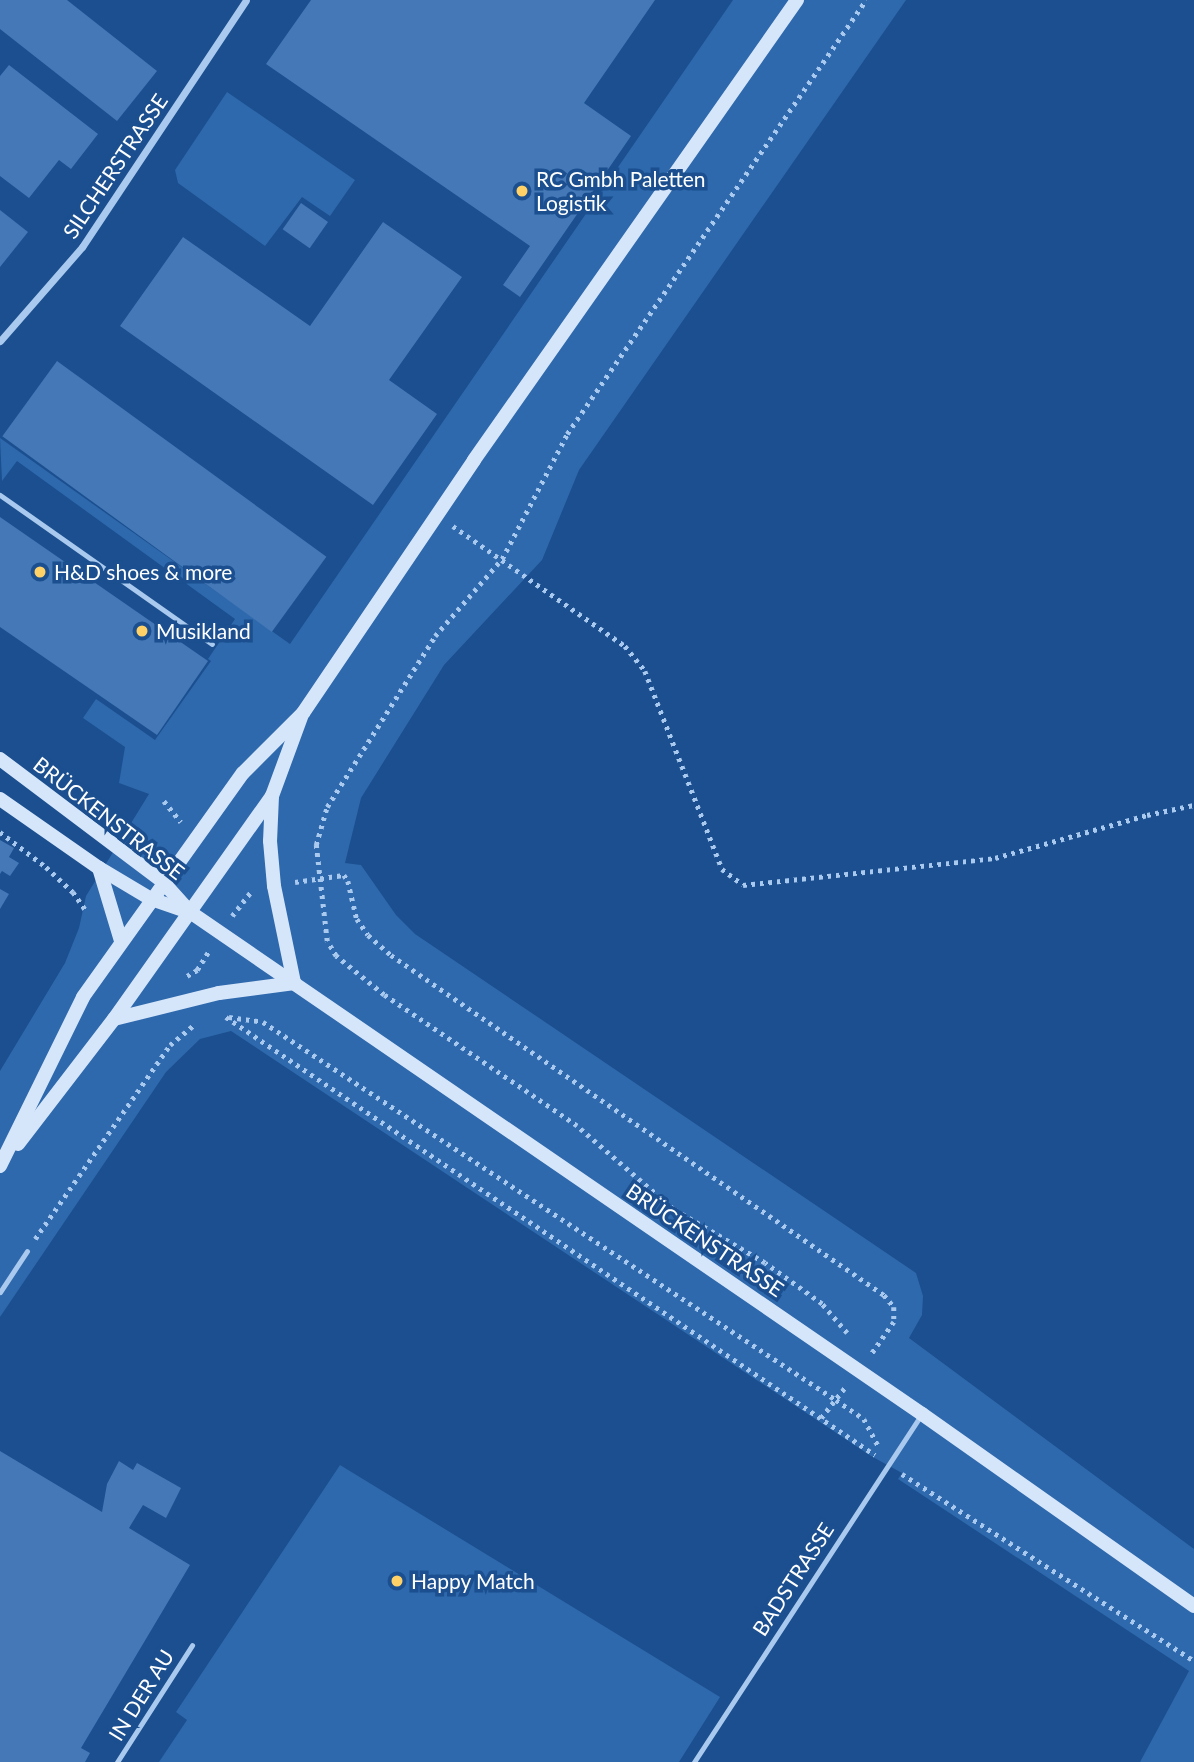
<!DOCTYPE html>
<meta charset="utf-8">
<style>
body{margin:0}
#map{position:relative;width:1194px;height:1762px;overflow:hidden;background:#1b4f8f;font-family:Lato,sans-serif}
div>[style]{position:absolute}
[style*='--x']{left:calc(var(--x)*1px);top:calc(var(--y)*1px);width:calc(var(--w)*1px);rotate:calc(var(--a)*1deg)}
.green>*{inset:0;background:#2e69ad}
.building>*{inset:0;background:#4478b7;transform-origin:0 0}
.path>*{height:4.5px;margin-top:-2.25px;transform-origin:0;background:repeating-linear-gradient(90deg,#a9c9ee 0 3.5px,transparent 0 8.5px)}
.lane>*{height:5px;margin:-2.5px;padding:0 2.5px;transform-origin:2.5px;border-radius:2.5px;background:#a9c9ee}
.street>*{height:7px;margin:-3.5px;padding:0 3.5px;transform-origin:3.5px;border-radius:3.5px;background:#a9c9ee}
.secondary>*{height:14px;margin:-7px;padding:0 7px;transform-origin:7px;border-radius:7px;background:#d6e6fa}
.dots>*{width:19px;height:19px;translate:-50% -50%;box-sizing:border-box;border:4px solid #1b4f8f;border-radius:50%}
span{translate:-50% -50%;white-space:nowrap;text-align:center;line-height:1.15;-webkit-text-stroke:7px #1b4f8f;paint-order:stroke}
.street-label{font-size:21px;color:#fff}
.poi-label{font-size:21px;color:#fff}
.left{translate:0 -50%;text-align:left}
</style>
<div id="map">
<div class="green">
<div style="clip-path:polygon(733px 0,906px 0,579px 470px,542px 560px,444px 665px,361px 798px,345px 863px,361px 865px,396px 915px,415px 934px,916px 1273px,923px 1296px,922px 1315px,909px 1338px,1194px 1549px,1194px 1762px,1140px 1762px,1189px 1671px,898px 1479px,902px 1473px,871px 1456px,231px 1031px,200px 1039px,166px 1072px,0 1317px,0 1071px,65px 963px,79px 928px,86px 896px,149px 794px,119px 783px,125px 747px,83px 718px,96px 699px,155px 740px,211px 661px,208px 659px,235px 619px,17px 461px,2px 481px,0 438px,290px 644px)"></div>
<div style="clip-path:polygon(227px 92px,355px 180px,330px 216px,302px 197px,265px 246px,178px 183px,175px 170px)"></div>
<div style="clip-path:polygon(340px 1465px,720px 1697px,679px 1762px,159px 1762px,187px 1720px,176px 1712px)"></div>
</div>
<div class="building">
<div style="clip-path:polygon(0 0,67px 0,157px 71px,117px 121px,0 29px)"></div>
<div style="clip-path:polygon(311px 0,655px 0,584px 103px,631px 136px,520px 297px,503px 285px,530px 246px,266px 64px)"></div>
<div style="clip-path:polygon(9px 65px,98px 134px,71px 169px,59px 160px,29px 198px,0 176px,0 76px)"></div>
<div style="left:301px;top:203px;width:33px;height:32px;rotate:35deg"></div>
<div style="clip-path:polygon(0 210px,28px 232px,0 267px)"></div>
<div style="clip-path:polygon(383px 222px,462px 277px,389px 380px,437px 414px,373px 505px,120px 326px,183px 237px,310px 326px)"></div>
<div style="left:57px;top:361px;width:333px;height:93px;rotate:36deg"></div>
<div style="clip-path:polygon(0 517px,208px 661px,157px 735px,0 627px)"></div>
<div style="clip-path:polygon(0 840px,14px 848px,9px 857px,19px 863px,10px 876px,2px 871px,0 874px)"></div>
<div style="clip-path:polygon(0 889px,9px 894px,0 909px)"></div>
<div style="clip-path:polygon(0 1451px,102px 1512px,107px 1484px,119px 1461px,133px 1470px,137px 1463px,181px 1488px,166px 1518px,143px 1505px,129px 1528px,190px 1565px,81px 1748px,90px 1753px,85px 1762px,0 1762px)"></div>
</div>
<div class="path">
<div style="--x:453;--y:526;--w:210;--a:34.9"></div>
<div style="--x:625;--y:646;--w:32;--a:51"></div>
<div style="--x:645;--y:671;--w:212;--a:68.7"></div>
<div style="--x:722;--y:869;--w:26;--a:37"></div>
<div style="--x:743;--y:885;--w:253;--a:-6.1"></div>
<div style="--x:995;--y:858;--w:158;--a:-15.8"></div>
<div style="--x:1147;--y:815;--w:48;--a:-12"></div>
<div style="--x:164;--y:801;--w:27;--a:51"></div>
<div style="--x:0;--y:832;--w:58;--a:37.3"></div>
<div style="--x:46;--y:867;--w:37;--a:43"></div>
<div style="--x:73;--y:892;--w:24;--a:55"></div>
<div style="--x:295;--y:882;--w:49;--a:-8.1"></div>
<div style="--x:344;--y:875;--w:7;--a:56"></div>
<div style="--x:348;--y:881;--w:39;--a:77"></div>
<div style="--x:357;--y:919;--w:19;--a:55"></div>
<div style="--x:368;--y:935;--w:30;--a:41"></div>
<div style="--x:391;--y:955;--w:599;--a:34.59"></div>
<div style="--x:884;--y:1295;--w:16;--a:50"></div>
<div style="--x:894;--y:1307;--w:15;--a:90"></div>
<div style="--x:894;--y:1322;--w:38;--a:125"></div>
<div style="--x:232;--y:916;--w:33;--a:-52"></div>
<div style="--x:187;--y:976;--w:12;--a:-31"></div>
<div style="--x:197;--y:970;--w:25;--a:-58"></div>
<div style="--x:226;--y:1017;--w:783;--a:34.01"></div>
<div style="--x:229;--y:1017;--w:34;--a:8"></div>
<div style="--x:263;--y:1022;--w:686;--a:33.41"></div>
<div style="--x:836;--y:1400;--w:34;--a:34"></div>
<div style="--x:864;--y:1419;--w:32;--a:62"></div>
<div style="--x:35;--y:1239;--w:236;--a:-55.2"></div>
<div style="--x:170;--y:1045;--w:31;--a:-40"></div>
<div style="--x:847;--y:1333;--w:38;--a:-131"></div>
<div style="--x:822;--y:1304;--w:70;--a:-144.3"></div>
<div style="--x:765;--y:1263;--w:107;--a:-149.6"></div>
<div style="--x:673;--y:1209;--w:127;--a:-139.2"></div>
<div style="--x:577;--y:1126;--w:233;--a:-145.8"></div>
<div style="--x:384;--y:995;--w:62;--a:-140.9"></div>
<div style="--x:336;--y:956;--w:17;--a:-121"></div>
<div style="--x:327;--y:941;--w:97;--a:-96.5"></div>
<div style="--x:316;--y:845;--w:40;--a:-74"></div>
<div style="--x:327;--y:807;--w:202;--a:-57.7"></div>
<div style="--x:435;--y:636;--w:102;--a:-49"></div>
<div style="--x:502;--y:559;--w:141;--a:-62.5"></div>
<div style="--x:567;--y:434;--w:527;--a:-55.44"></div>
<div style="--x:821;--y:1418;--w:39;--a:-52"></div>
<div style="--x:902;--y:1474;--w:347;--a:32.6"></div>
</div>
<div class="lane">
<div style="--x:0;--y:495;--w:259;--a:35.1"></div>
<div style="--x:0;--y:1292;--w:49;--a:-56.6"></div>
<div style="--x:117;--y:1762;--w:139;--a:-57.3"></div>
<div style="--x:694;--y:1762;--w:413;--a:-56.8"></div>
</div>
<div class="street">
<div style="--x:0;--y:341;--w:125;--a:-48.9"></div>
<div style="--x:82;--y:247;--w:296;--a:-56.4"></div>
</div>
<div class="secondary">
<div style="--x:0;--y:759;--w:204;--a:37"></div>
<div style="--x:163;--y:882;--w:40;--a:48"></div>
<div style="--x:190;--y:912;--w:888;--a:34.44"></div>
<div style="--x:922;--y:1414;--w:333;--a:35.2"></div>
<div style="--x:272;--y:796;--w:45;--a:92.5"></div>
<div style="--x:270;--y:841;--w:45;--a:84.9"></div>
<div style="--x:274;--y:886;--w:99;--a:78.3"></div>
<div style="--x:0;--y:799;--w:121;--a:34.9"></div>
<div style="--x:99;--y:868;--w:61;--a:30.8"></div>
<div style="--x:151;--y:899;--w:39;--a:19"></div>
<div style="--x:99;--y:868;--w:76;--a:73.2"></div>
<div style="--x:114;--y:1019;--w:108;--a:-13.9"></div>
<div style="--x:219;--y:993;--w:76;--a:-7.6"></div>
<div style="--x:18;--y:1144;--w:158;--a:-52.5"></div>
<div style="--x:114;--y:1019;--w:273;--a:-54.7"></div>
<div style="--x:272;--y:796;--w:84;--a:-69.8"></div>
<div style="--x:0;--y:1166;--w:188;--a:-63.8"></div>
<div style="--x:83;--y:997;--w:275;--a:-54.5"></div>
<div style="--x:243;--y:773;--w:85;--a:-45"></div>
<div style="--x:303;--y:713;--w:305;--a:-55.9"></div>
<div style="--x:474;--y:460;--w:562;--a:-54.92"></div>
</div>
<div class="dots">
<div style="left:522px;top:191px;background:#ffd166"></div>
<div style="left:40px;top:572px;background:#ffd166"></div>
<div style="left:142px;top:631px;background:#ffd166"></div>
<div style="left:397px;top:1581px;background:#ffd166"></div>
</div>
<div class="street-label">
<span style="left:115px;top:166px;rotate:-56deg">SILCHERSTRASSE</span>
<span style="left:109px;top:818px;rotate:38deg">BRÜCKENSTRASSE</span>
<span style="left:705px;top:1240px;rotate:34deg">BRÜCKENSTRASSE</span>
<span style="left:793px;top:1579px;rotate:-57deg">BADSTRASSE</span>
<span style="left:141px;top:1695px;rotate:-58deg">IN DER AU</span>
</div>
<div class="poi-label">
<span class="left" style="left:536px;top:191px">RC Gmbh Paletten<br>Logistik</span>
<span class="left" style="left:54px;top:572px">H&amp;D shoes &amp; more</span>
<span class="left" style="left:156px;top:631px">Musikland</span>
<span class="left" style="left:411px;top:1581px">Happy Match</span>
</div>
</div>
